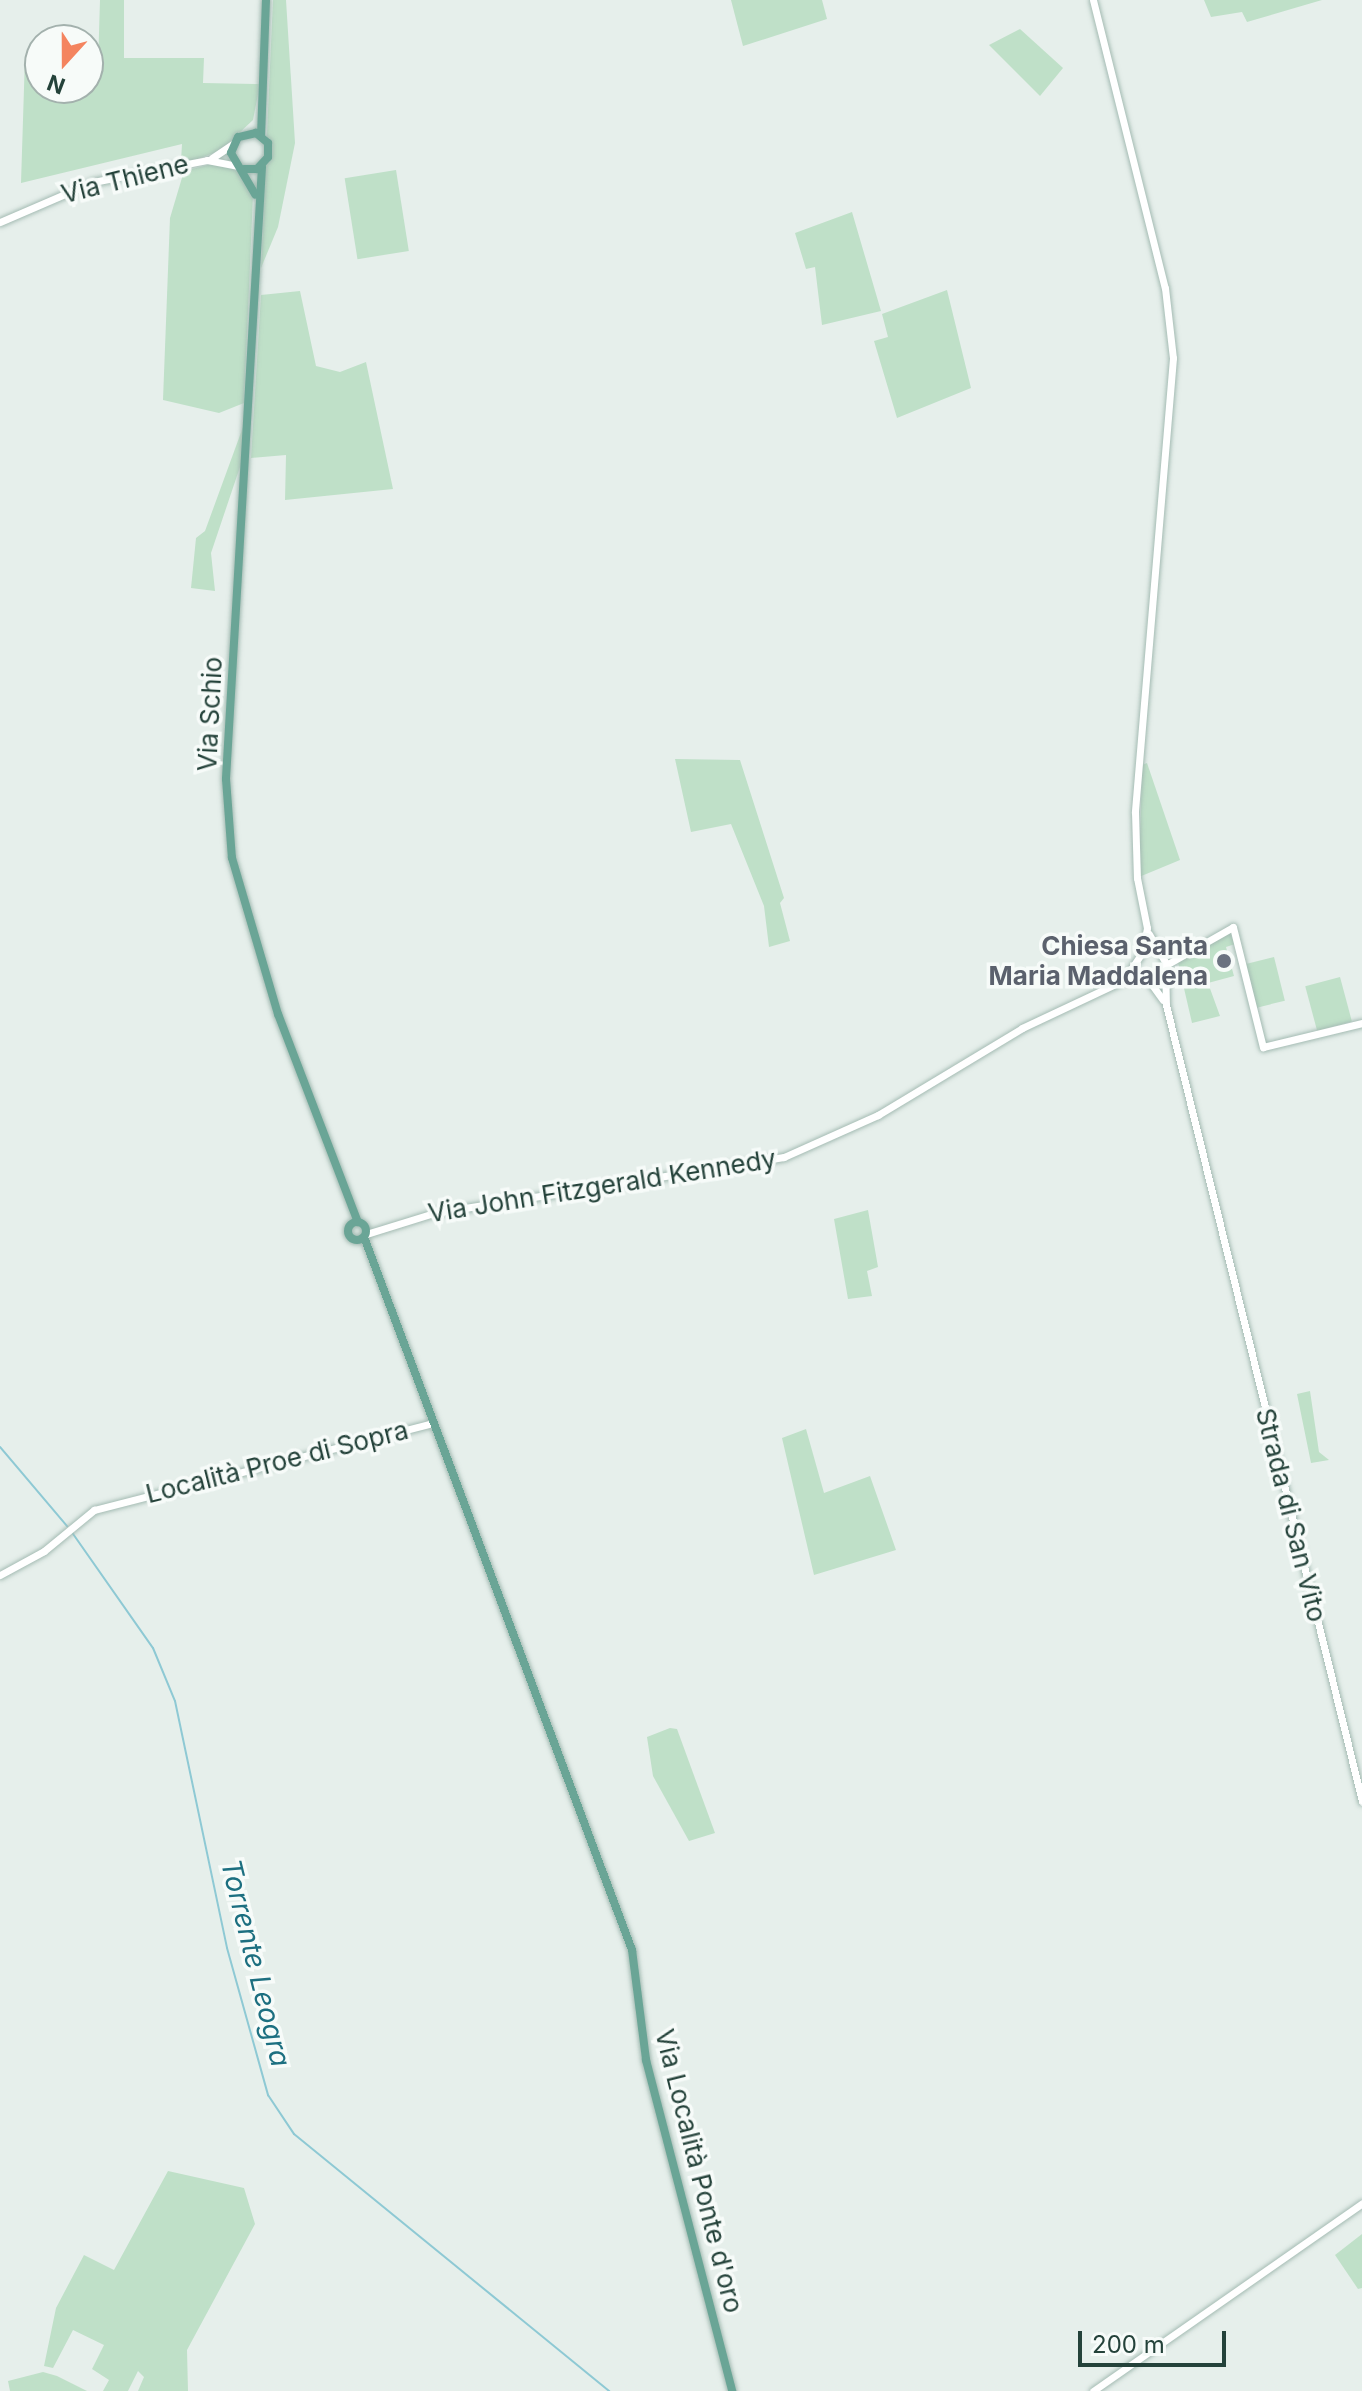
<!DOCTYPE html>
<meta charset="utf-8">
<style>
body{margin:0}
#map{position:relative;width:1362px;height:2391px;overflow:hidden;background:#e6efeb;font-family:Inter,sans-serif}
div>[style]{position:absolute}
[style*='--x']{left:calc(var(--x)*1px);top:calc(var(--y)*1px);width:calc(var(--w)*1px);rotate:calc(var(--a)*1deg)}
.green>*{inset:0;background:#bfe0c8;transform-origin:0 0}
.stream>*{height:2px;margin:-1px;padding:0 1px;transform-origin:1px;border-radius:1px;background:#8ec9d4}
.roads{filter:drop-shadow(0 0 2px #a4bbb3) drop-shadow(0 0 2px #a4bbb3)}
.secondary>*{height:7px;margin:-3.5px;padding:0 3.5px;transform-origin:3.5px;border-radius:3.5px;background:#fff}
.primary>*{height:8px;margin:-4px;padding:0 4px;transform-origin:4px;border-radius:4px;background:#6aa596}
.primary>.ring{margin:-4px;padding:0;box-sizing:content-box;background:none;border:8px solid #6aa596;border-radius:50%}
.dots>*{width:22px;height:22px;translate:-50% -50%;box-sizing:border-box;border:4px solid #f7fbf9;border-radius:50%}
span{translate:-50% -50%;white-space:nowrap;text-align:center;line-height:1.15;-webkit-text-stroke:7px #f7fbf9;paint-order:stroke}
.street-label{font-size:26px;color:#24423a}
.worship-label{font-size:26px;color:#5b616d;font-weight:700}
.right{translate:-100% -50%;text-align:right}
.water-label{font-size:28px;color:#1c6f80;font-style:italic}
.north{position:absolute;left:24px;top:24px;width:80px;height:80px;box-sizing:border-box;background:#f7fbf9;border:2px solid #a3b1ad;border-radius:50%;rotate:201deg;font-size:22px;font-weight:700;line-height:32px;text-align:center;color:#24423a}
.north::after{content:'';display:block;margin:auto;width:28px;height:36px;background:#f4845f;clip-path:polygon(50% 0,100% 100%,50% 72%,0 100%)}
.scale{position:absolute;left:1078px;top:2331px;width:148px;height:36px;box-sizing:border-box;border:4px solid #24423a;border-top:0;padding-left:10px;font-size:24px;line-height:28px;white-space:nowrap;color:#24423a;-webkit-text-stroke:6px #f7fbf9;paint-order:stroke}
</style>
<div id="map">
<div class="green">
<div style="clip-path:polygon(100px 0,124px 0,124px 58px,204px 58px,203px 83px,260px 84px,253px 120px,221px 150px,193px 161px,181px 161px,182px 144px,21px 183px,25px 56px,40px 53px,40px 88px,88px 88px,88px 67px,98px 66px)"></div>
<div style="clip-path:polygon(273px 0,286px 0,295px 143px,278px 227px,261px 268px)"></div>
<div style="clip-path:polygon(731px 0,822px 0,827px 19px,743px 46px)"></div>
<div style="clip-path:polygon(1204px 0,1322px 0,1247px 22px,1242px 12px,1211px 17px)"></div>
<div style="clip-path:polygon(1020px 29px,1063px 68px,1040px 96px,989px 45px)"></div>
<div style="clip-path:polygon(220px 162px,243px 175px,253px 195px,244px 403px,219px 413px,163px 400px,170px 218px,184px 171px)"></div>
<div style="left:396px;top:170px;width:82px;height:52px;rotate:81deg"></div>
<div style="clip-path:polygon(852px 212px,881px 311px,822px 325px,815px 267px,806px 269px,795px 233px)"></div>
<div style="clip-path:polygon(947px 290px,971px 388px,897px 418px,874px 341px,888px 337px,882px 314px)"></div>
<div style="clip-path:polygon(300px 291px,316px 366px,340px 372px,366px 362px,393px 489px,285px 500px,286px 455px,251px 458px,261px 295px)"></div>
<div style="clip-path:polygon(243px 427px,241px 464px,211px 553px,215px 591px,191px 588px,196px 538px,205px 531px)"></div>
<div style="clip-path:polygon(675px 759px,740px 760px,784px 898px,780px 903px,790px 941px,769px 947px,764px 906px,731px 824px,691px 832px)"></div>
<div style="clip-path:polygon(1147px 763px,1180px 860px,1139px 877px,1142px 765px)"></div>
<div style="clip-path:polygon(1229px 932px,1235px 944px,1226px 947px,1234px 976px,1208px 983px,1220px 1016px,1192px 1023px,1177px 958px)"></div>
<div style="left:1274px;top:957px;width:45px;height:31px;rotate:76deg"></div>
<div style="left:1340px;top:977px;width:46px;height:36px;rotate:75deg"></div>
<div style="clip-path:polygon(868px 1210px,878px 1267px,867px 1271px,872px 1296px,848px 1299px,834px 1219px)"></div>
<div style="clip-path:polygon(1310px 1391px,1319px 1452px,1329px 1460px,1311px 1463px,1297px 1394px)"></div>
<div style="clip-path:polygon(806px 1429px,824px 1493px,870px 1476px,896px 1550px,814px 1575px,782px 1438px)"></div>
<div style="clip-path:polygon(670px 1728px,677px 1729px,715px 1833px,689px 1841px,653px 1776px,647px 1737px)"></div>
<div style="clip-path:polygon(168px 2171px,244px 2188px,255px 2224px,187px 2350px,188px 2391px,138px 2391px,144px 2377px,138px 2371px,128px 2391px,103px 2391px,109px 2380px,92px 2369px,104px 2345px,73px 2330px,53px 2368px,44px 2366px,56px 2308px,84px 2255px,114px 2270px)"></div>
<div style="clip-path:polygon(1362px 2234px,1362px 2288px,1358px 2289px,1335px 2255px)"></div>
<div style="clip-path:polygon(43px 2372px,57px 2376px,87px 2391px,10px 2391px,8px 2381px)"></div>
</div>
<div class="stream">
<div style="--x:0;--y:1447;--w:104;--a:49.7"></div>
<div style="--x:71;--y:1531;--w:143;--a:55"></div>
<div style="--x:153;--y:1648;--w:57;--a:67.5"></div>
<div style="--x:175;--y:1701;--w:252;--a:78.1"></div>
<div style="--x:227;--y:1948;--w:153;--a:74.4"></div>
<div style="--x:268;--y:2095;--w:47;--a:56.3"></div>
<div style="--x:294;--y:2134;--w:407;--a:39.2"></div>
</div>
<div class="roads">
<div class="secondary">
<div style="--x:1093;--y:0;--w:297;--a:76"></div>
<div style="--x:1165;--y:288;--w:70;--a:83.5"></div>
<div style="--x:1173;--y:358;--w:456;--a:94.8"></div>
<div style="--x:1135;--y:812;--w:66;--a:88.3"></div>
<div style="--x:1137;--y:878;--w:51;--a:78.7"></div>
<div style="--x:1147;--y:928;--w:25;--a:101"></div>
<div style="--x:212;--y:158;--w:25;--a:-34"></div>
<div style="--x:0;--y:222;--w:101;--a:-23.3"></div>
<div style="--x:93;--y:182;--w:116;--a:-10.9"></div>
<div style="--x:207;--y:160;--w:32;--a:11"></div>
<div style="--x:1149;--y:934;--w:32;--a:60"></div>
<div style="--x:1165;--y:962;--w:43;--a:88.7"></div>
<div style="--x:1166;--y:1005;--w:820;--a:76.17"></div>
<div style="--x:1166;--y:965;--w:77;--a:-29.6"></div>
<div style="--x:1233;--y:927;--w:124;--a:76"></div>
<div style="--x:1263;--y:1047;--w:102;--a:-13.6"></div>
<div style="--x:1125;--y:978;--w:30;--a:-56"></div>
<div style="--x:1147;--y:978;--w:27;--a:54"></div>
<div style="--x:366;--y:1234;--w:71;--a:-17.2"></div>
<div style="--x:434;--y:1213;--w:354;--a:-9.1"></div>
<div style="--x:784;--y:1157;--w:103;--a:-24.1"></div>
<div style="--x:878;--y:1115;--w:168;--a:-31.1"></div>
<div style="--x:1022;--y:1028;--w:113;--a:-25.2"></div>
<div style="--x:1124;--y:980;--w:20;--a:-11"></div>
<div style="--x:0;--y:1575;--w:50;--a:-28.6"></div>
<div style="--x:44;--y:1551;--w:65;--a:-39.4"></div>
<div style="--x:94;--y:1510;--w:350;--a:-14.4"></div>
<div style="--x:1093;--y:2391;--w:328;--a:-34.9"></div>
</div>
<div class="primary">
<div style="--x:261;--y:136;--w:136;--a:-87.9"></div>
<div style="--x:262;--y:167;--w:613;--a:93.37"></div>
<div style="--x:226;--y:779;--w:79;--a:85.7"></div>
<div style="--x:232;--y:858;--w:163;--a:73.6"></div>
<div style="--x:278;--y:1014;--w:223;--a:69"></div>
<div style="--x:244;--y:169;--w:13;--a:0"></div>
<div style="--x:257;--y:169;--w:16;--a:-47"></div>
<div style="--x:268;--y:157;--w:14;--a:-90"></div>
<div style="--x:268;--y:143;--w:16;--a:-140"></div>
<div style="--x:256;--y:133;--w:18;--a:167"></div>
<div style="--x:238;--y:137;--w:17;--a:114"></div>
<div style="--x:231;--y:153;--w:48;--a:59.7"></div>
<div class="ring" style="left:348px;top:1222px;width:10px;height:10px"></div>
<div style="--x:364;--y:1237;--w:762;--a:69.4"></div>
<div style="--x:632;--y:1950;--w:111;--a:82.7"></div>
<div style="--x:646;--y:2060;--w:342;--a:75.4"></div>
</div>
</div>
<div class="dots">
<div style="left:1224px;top:961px;background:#6b7280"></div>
</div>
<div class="street-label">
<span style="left:125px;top:179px;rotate:-14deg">Via Thiene</span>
<span style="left:210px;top:714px;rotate:-87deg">Via Schio</span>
<span style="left:602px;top:1186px;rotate:-9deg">Via John Fitzgerald Kennedy</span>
<span style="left:277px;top:1462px;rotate:-14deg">Località Proe di Sopra</span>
<span style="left:1291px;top:1515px;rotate:76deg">Strada di San Vito</span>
<span style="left:699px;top:2171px;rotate:76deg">Via Località Ponte d'oro</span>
</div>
<div class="worship-label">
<span class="right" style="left:1208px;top:961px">Chiesa Santa<br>Maria Maddalena</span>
</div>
<div class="water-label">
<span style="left:256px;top:1963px;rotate:76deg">Torrente Leogra</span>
</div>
<div class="north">N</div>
<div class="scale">200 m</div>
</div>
